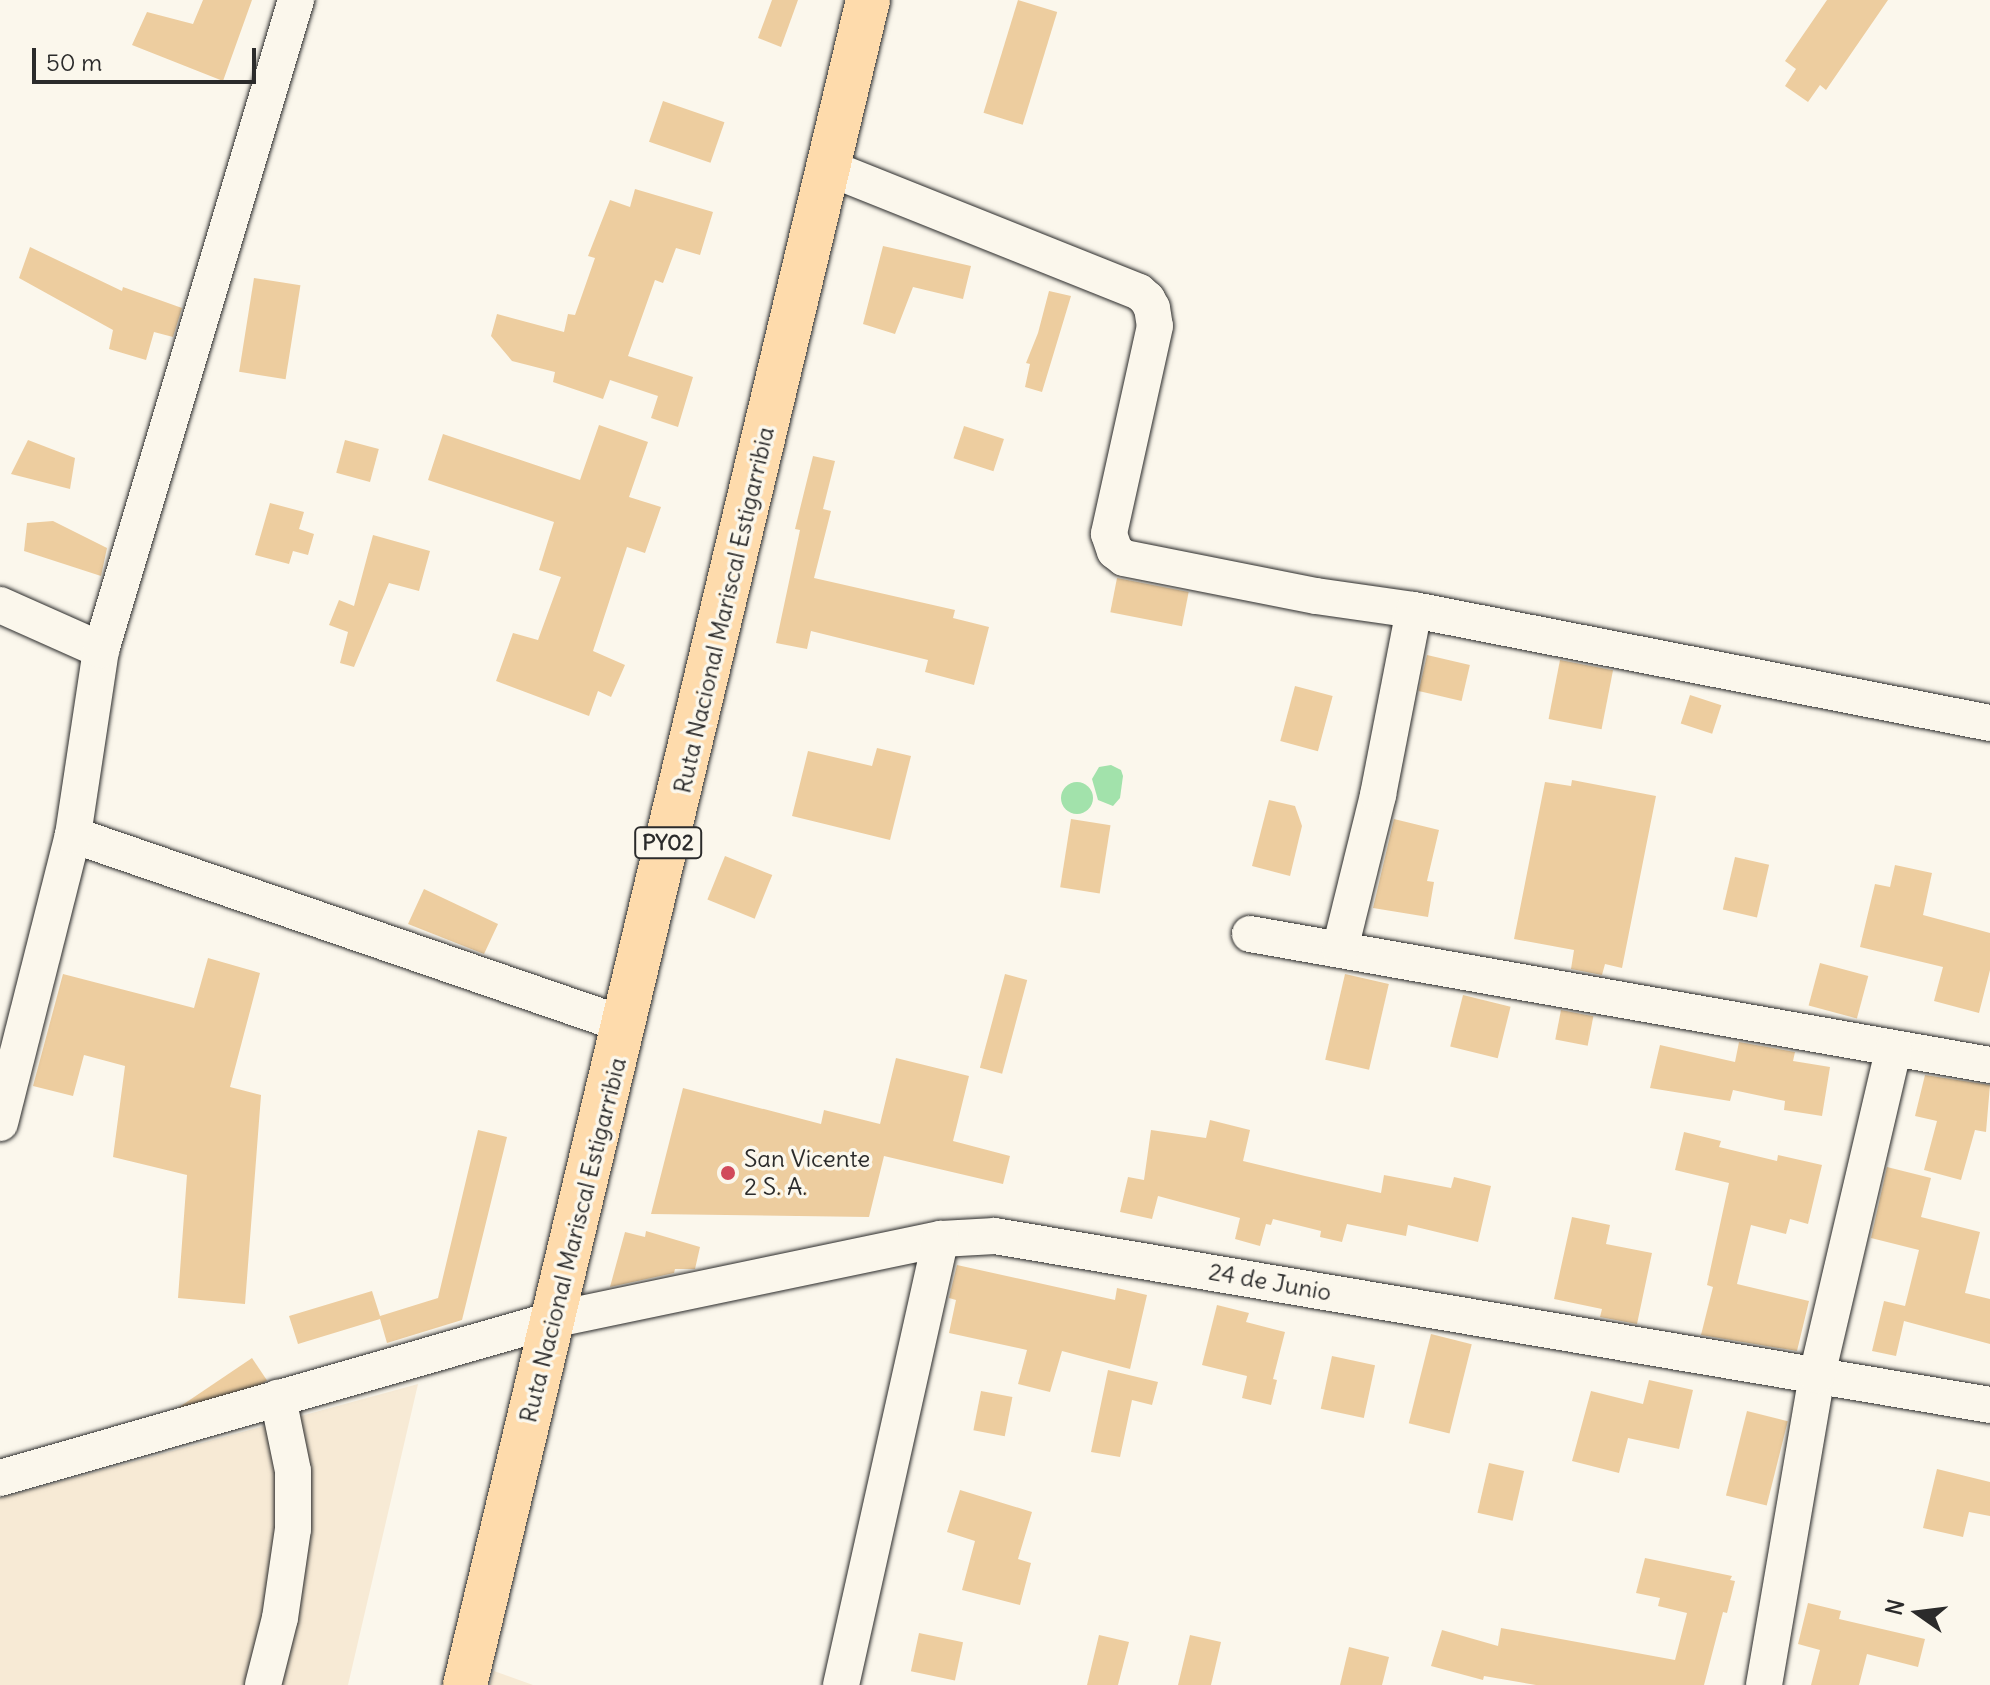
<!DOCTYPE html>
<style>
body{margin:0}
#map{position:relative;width:1990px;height:1685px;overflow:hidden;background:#fbf7ec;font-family:Delius,sans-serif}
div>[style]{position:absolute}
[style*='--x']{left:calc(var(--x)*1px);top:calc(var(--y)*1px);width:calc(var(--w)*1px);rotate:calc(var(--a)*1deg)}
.built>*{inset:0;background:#f7ead5}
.green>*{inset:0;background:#a2e2ab}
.round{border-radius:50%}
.building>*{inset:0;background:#edcd9f;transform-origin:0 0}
.roads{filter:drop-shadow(0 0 2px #2b2b2b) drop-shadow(0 0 2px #2b2b2b)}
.minor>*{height:36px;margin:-18px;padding:0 18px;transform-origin:18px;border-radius:18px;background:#fbf7ec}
.major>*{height:44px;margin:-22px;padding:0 22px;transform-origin:22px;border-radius:22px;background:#fedbac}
.dots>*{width:22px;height:22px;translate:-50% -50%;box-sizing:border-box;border:4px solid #fbf7ec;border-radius:50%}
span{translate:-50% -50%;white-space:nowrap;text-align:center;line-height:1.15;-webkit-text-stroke:7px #fbf7ec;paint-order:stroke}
.shield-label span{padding:2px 6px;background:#fbf7ec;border:2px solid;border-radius:6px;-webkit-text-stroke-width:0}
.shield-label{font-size:22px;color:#2b2b2b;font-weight:700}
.street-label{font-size:24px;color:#2b2b2b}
.poi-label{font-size:24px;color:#2b2b2b}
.left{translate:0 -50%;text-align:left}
.north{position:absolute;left:1878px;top:1573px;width:80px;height:80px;-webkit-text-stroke:6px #fbf7ec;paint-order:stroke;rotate:284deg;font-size:22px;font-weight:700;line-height:32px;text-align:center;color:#2b2b2b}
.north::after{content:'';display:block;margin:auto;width:28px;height:36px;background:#2b2b2b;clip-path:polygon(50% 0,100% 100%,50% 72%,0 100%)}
.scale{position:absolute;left:32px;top:48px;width:224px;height:36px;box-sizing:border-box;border:4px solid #2b2b2b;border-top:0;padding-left:10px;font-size:24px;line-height:28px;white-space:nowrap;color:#2b2b2b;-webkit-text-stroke:6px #fbf7ec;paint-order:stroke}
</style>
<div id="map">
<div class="built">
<div style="clip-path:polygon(418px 1384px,348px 1685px,0 1685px,0 1498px)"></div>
<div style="clip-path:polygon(494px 1671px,533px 1685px,490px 1685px)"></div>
</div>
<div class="green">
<div style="clip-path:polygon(1111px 765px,1121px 770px,1123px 776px,1120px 798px,1113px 806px,1098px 800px,1092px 779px,1099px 767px)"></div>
<div class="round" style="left:1061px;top:782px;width:32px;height:32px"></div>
</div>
<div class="building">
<div style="clip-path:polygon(203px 0,252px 0,223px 81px,132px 45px,147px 12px,193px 24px)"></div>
<div style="clip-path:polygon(772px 0,798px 0,781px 47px,758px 38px)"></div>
<div style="left:1018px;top:0;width:41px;height:118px;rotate:17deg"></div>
<div style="clip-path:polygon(1827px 0,1888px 0,1826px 90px,1820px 85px,1808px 102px,1785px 86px,1796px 69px,1785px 61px)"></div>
<div style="left:663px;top:101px;width:65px;height:43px;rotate:19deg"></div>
<div style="clip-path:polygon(635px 189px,713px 212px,700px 255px,676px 248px,663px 283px,655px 280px,628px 356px,693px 377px,678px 427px,651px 418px,658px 396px,610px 380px,603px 399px,553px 382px,555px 372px,512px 361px,491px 336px,497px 314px,564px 332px,568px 314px,575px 315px,595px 258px,588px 256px,610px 200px,630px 207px)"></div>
<div style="clip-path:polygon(883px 246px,971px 266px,963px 299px,913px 287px,895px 334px,863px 324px)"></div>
<div style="clip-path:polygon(30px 247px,122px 291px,123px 287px,182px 308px,173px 337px,154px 332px,146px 360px,109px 349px,113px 330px,19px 278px)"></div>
<div style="left:254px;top:278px;width:47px;height:95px;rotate:9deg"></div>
<div style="clip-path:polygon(1049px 291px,1071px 296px,1042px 392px,1025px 387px,1030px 364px,1026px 363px,1038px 333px)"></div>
<div style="clip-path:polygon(599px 425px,648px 442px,629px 497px,661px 507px,645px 553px,627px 547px,593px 651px,625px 665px,611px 697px,598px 691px,589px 716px,496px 681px,513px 633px,538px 640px,561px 577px,539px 570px,554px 522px,428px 480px,443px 434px,580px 480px)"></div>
<div style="left:964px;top:426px;width:42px;height:34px;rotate:18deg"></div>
<div style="clip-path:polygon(28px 440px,75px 458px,70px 489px,11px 474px)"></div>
<div style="left:345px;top:440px;width:35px;height:34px;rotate:15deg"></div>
<div style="clip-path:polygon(813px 456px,835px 461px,823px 509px,831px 511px,814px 578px,955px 610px,953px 618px,989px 627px,974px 685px,925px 672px,928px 660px,811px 631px,807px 649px,776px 643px,800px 530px,795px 529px)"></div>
<div style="clip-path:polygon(270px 503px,304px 512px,299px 529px,314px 534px,308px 555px,293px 551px,289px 564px,255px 555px)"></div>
<div style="clip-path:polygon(53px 521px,107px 548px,101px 576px,24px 551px,27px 523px)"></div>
<div style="clip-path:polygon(373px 535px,430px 551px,419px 591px,389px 583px,354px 667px,340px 663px,348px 632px,329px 625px,339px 600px,354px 606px)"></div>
<div style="left:1117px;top:578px;width:73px;height:35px;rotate:11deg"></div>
<div style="left:1427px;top:655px;width:44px;height:37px;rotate:13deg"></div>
<div style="left:1560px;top:660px;width:54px;height:60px;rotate:11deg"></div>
<div style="left:1295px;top:686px;width:39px;height:57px;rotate:15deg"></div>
<div style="left:1690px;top:695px;width:33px;height:30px;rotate:18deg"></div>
<div style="clip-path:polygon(877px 748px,911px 756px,890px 840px,792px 816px,808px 751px,872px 766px)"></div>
<div style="clip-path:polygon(1572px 780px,1656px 796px,1622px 968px,1605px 964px,1602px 975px,1571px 969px,1574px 950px,1514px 939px,1545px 782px,1571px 786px)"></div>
<div style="clip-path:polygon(1269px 800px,1295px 806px,1302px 826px,1290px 876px,1252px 866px)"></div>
<div style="left:1071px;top:819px;width:40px;height:69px;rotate:9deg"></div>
<div style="clip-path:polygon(1394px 819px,1439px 830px,1427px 881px,1434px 882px,1428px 917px,1373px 908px)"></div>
<div style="left:725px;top:856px;width:51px;height:47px;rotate:22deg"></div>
<div style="left:1735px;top:857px;width:35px;height:54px;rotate:13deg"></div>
<div style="clip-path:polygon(1895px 865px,1932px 873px,1923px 915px,1990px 933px,1990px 970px,1979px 1013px,1934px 1001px,1943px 967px,1860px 947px,1875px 884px,1890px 887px)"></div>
<div style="clip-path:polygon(424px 889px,498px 924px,484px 954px,408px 924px)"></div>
<div style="clip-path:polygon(208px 958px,260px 973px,230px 1087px,261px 1095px,245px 1304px,178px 1298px,187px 1175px,113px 1157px,125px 1066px,84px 1055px,73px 1096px,33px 1086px,63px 974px,194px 1008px)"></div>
<div style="left:1820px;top:963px;width:50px;height:44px;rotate:15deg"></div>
<div style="left:1005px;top:974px;width:23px;height:97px;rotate:15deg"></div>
<div style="left:1345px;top:974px;width:45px;height:88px;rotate:13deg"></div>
<div style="left:1463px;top:995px;width:49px;height:53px;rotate:14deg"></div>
<div style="left:1561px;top:1010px;width:33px;height:30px;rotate:11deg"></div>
<div style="clip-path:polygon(1739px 1042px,1795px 1052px,1793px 1061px,1830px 1067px,1822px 1116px,1784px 1110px,1785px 1101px,1733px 1090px,1730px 1101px,1650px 1088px,1660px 1045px,1735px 1062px)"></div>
<div style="clip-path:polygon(896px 1058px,969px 1076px,953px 1141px,1010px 1156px,1003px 1184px,884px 1156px,869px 1217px,651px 1214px,683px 1088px,821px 1124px,824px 1110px,880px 1124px)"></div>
<div style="clip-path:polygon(1925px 1075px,1990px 1085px,1986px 1132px,1975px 1130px,1961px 1180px,1924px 1170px,1937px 1121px,1915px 1116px)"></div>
<div style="clip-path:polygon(1210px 1120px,1250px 1130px,1243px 1161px,1305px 1176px,1381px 1193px,1384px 1175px,1451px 1188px,1454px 1177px,1491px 1186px,1478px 1242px,1408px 1225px,1406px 1236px,1347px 1224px,1342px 1242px,1320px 1237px,1321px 1231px,1273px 1219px,1271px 1225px,1266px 1224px,1260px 1246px,1235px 1239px,1240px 1218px,1158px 1196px,1152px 1219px,1120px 1212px,1128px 1177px,1144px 1180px,1151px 1130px,1206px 1138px)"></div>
<div style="clip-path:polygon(478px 1130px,507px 1137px,462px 1320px,387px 1343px,380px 1319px,298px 1344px,289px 1316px,372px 1291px,380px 1316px,438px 1298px)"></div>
<div style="clip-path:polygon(1684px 1132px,1721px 1141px,1719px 1147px,1777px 1161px,1778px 1155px,1822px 1165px,1808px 1224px,1790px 1219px,1786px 1234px,1751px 1225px,1737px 1284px,1809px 1301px,1797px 1351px,1701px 1335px,1713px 1287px,1707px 1285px,1729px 1183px,1675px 1170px)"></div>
<div style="clip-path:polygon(1887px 1167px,1931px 1178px,1921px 1217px,1980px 1232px,1965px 1293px,1990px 1299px,1990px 1344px,1904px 1321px,1896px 1356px,1872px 1351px,1884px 1301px,1905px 1306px,1919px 1250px,1871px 1238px)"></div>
<div style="clip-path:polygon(1572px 1217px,1610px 1225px,1606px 1244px,1652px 1253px,1637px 1324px,1600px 1317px,1602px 1309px,1554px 1299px)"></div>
<div style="clip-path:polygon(646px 1231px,700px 1247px,695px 1269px,675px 1269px,674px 1273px,610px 1287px,625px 1232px,645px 1237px)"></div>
<div style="clip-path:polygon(957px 1265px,1115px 1300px,1117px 1288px,1147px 1295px,1130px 1369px,1062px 1351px,1050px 1392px,1018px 1384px,1027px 1350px,949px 1333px,956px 1300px,949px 1298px)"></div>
<div style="clip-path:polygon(1217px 1305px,1249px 1313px,1246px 1322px,1285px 1332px,1273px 1379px,1277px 1380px,1271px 1405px,1242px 1398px,1247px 1376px,1202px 1365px)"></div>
<div style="left:1431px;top:1334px;width:42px;height:92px;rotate:14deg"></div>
<div style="left:1332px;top:1356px;width:44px;height:54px;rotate:12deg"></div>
<div style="left:252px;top:1358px;width:27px;height:102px;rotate:56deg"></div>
<div style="clip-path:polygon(1108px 1370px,1158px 1382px,1152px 1405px,1132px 1400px,1120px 1457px,1091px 1452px)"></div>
<div style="clip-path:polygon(1649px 1380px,1693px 1390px,1679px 1449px,1628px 1438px,1619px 1473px,1572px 1461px,1591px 1391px,1643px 1404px)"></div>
<div style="left:981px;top:1391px;width:32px;height:40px;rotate:11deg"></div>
<div style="left:1747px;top:1411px;width:42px;height:87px;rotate:14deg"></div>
<div style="left:1489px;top:1463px;width:36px;height:51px;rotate:13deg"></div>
<div style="clip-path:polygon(1937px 1469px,1990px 1482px,1990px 1516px,1969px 1512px,1963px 1537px,1923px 1528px)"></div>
<div style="clip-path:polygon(960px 1490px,1032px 1512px,1018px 1559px,1031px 1563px,1020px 1605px,962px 1590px,975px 1541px,947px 1532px)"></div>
<div style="clip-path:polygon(1645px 1558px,1732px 1576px,1730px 1580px,1735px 1581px,1727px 1613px,1723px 1612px,1704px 1685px,1536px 1685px,1484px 1676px,1483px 1680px,1431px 1666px,1442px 1630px,1498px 1646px,1501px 1628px,1675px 1660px,1687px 1613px,1658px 1606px,1660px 1598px,1636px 1593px)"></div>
<div style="clip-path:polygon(1808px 1603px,1841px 1611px,1839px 1619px,1925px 1639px,1918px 1667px,1867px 1654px,1859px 1685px,1811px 1685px,1820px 1650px,1798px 1644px)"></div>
<div style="left:919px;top:1633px;width:45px;height:39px;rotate:12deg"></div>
<div style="clip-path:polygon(1099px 1635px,1129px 1642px,1118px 1685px,1087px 1685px)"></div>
<div style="clip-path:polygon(1190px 1635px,1221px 1642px,1211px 1685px,1178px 1685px)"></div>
<div style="clip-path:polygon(1349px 1647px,1389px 1657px,1382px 1685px,1340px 1685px)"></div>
</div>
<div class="roads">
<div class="minor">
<div style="--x:829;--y:168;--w:334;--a:21.8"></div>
<div style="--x:1139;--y:292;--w:11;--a:41"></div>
<div style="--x:1147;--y:299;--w:10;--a:61"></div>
<div style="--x:1152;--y:308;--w:18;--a:81"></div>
<div style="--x:1155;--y:326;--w:213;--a:102.5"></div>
<div style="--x:1109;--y:534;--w:18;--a:71"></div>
<div style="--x:1115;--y:551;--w:11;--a:38"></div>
<div style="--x:1124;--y:558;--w:196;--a:11.2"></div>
<div style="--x:1316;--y:596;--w:99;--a:8.1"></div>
<div style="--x:1414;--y:610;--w:587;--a:11.1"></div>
<div style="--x:0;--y:605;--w:111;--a:24"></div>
<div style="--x:73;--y:835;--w:584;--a:18.99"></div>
<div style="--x:1250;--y:934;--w:752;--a:10.04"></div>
<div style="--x:1340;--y:949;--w:159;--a:-76.1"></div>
<div style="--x:1378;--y:795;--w:188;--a:-79"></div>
<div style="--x:0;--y:1123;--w:297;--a:-75.8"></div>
<div style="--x:73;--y:835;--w:187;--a:-81.4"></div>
<div style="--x:101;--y:650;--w:679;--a:-73.3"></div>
<div style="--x:0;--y:1478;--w:574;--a:-15.97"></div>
<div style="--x:552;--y:1320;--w:397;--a:-11.8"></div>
<div style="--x:941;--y:1239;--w:54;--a:-3.2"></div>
<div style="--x:995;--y:1236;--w:1009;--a:9.64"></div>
<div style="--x:263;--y:1685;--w:69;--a:-75.8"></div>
<div style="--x:280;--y:1618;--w:90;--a:-81.7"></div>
<div style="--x:293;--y:1529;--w:58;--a:-90"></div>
<div style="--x:293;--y:1471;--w:75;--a:-101.6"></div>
<div style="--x:841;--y:1685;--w:457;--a:-77.4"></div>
<div style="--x:1764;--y:1685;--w:314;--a:-80.3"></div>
<div style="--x:1817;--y:1375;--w:334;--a:-76.8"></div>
</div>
<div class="major">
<div style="--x:465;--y:1685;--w:1733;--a:-76.55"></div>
</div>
</div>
<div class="dots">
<div style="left:728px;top:1173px;background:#d1495b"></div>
</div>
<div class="shield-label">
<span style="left:668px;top:843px">PY02</span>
</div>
<div class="street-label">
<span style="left:724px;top:610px;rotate:-77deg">Ruta Nacional Mariscal Estigarribia</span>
<span style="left:573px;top:1240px;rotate:-76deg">Ruta Nacional Mariscal Estigarribia</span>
<span style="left:1270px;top:1282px;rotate:10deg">24 de Junio</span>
</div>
<div class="poi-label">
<span class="left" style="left:744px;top:1173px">San Vicente<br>2 S. A.</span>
</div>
<div class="north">N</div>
<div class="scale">50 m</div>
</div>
